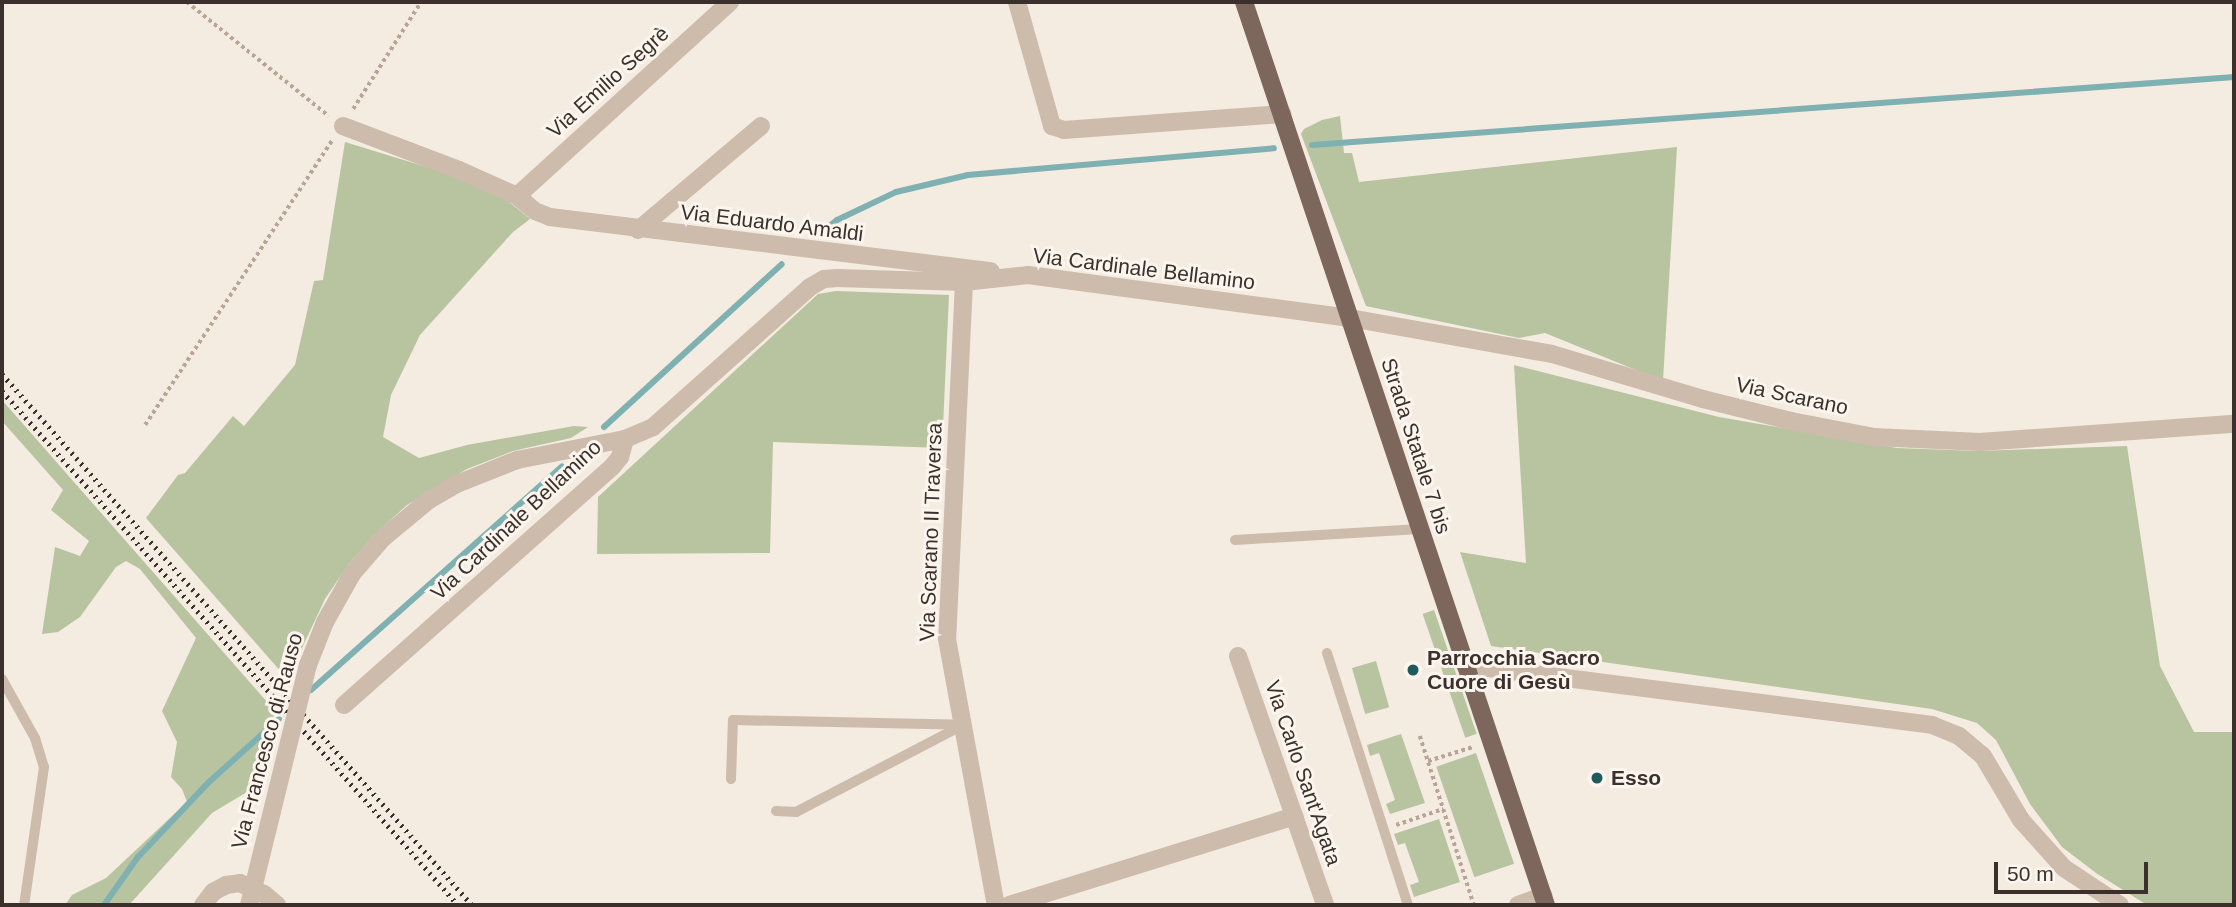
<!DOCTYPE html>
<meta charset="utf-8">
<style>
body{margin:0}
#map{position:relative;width:2236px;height:907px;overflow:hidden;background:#f4ebe1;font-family:Helvetica,sans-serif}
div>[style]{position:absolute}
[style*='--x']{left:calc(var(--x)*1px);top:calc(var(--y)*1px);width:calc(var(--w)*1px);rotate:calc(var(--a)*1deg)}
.green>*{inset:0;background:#b8c4a0;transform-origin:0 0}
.stream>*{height:6px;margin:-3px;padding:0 3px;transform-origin:3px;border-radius:3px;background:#7fb0b2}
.path>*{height:3.5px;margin-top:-1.75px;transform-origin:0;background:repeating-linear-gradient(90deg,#b9a596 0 3.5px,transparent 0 7px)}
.lane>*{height:10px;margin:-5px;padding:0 5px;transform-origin:5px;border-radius:5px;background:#cdbbac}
.street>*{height:18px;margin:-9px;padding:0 9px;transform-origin:9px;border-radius:9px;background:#cdbbac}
.primary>*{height:18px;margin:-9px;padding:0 9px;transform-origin:9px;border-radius:9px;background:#7d675c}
.rail>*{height:5px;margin-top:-2.5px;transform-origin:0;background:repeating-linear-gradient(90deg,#3b302b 0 2px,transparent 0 7px)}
.street-bridge>*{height:18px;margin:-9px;padding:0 9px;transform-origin:9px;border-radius:9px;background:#cdbbac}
.dots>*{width:19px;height:19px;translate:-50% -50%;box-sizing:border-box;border:4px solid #fbf5ee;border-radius:50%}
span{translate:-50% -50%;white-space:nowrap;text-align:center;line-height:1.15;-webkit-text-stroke:6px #fbf5ee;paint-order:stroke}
.street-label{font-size:21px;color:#3b302b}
.poi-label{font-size:21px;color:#3b302b;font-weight:700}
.left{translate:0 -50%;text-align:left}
.frame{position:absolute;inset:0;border:4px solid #3b302b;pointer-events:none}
.scale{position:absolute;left:1994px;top:862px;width:154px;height:32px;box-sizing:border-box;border:4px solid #3b302b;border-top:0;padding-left:9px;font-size:21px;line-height:24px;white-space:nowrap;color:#3b302b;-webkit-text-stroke:5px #fbf5ee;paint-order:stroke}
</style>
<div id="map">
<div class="green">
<div style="clip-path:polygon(1340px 116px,1344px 153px,1352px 153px,1359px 182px,1677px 147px,1663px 381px,1545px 333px,1519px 338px,1366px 306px,1301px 134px,1304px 129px,1322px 120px)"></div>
<div style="clip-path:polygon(345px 142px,469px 180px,502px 196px,530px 219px,513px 232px,420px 335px,391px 395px,383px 437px,419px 458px,467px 445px,574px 426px,588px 427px,571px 438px,513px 451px,467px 469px,407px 505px,375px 534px,348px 565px,325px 599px,293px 667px,282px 673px,146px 518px,178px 475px,185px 473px,233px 416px,244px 426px,295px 365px,314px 281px,323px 280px)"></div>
<div style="clip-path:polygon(836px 291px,949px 295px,942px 448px,773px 442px,770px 553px,597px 554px,598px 497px,818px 294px)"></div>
<div style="clip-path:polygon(1514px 365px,1719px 417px,1897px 448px,1977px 451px,2127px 446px,2160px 666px,2194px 732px,2234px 732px,2234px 905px,2147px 905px,2096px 873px,2062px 847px,2030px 804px,1996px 740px,1977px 723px,1932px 709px,1491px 646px,1460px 552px,1526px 563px)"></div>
<div style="clip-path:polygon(2px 400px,275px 711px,252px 789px,212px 813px,129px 905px,65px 905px,72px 895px,106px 878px,187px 802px,182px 789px,171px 777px,177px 742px,162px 711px,196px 638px,140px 569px,126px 561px,116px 567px,80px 617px,58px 632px,42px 634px,55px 547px,80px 556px,89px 541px,51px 510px,63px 490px,2px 421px)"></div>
<div style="left:1434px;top:610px;width:131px;height:12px;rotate:71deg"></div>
<div style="left:1376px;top:661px;width:48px;height:25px;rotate:74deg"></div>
<div style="clip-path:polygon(1401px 734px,1425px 803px,1390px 814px,1386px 804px,1395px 800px,1379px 753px,1370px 756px,1367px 745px)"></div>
<div style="left:1476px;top:753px;width:117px;height:42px;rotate:71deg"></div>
<div style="clip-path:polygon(1439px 819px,1460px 882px,1414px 897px,1410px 885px,1419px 882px,1405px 843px,1398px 845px,1394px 834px)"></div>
</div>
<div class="stream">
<div style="--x:1312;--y:145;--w:925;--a:-4.22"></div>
<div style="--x:818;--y:235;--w:24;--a:-38"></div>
<div style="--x:837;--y:220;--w:65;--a:-25.4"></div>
<div style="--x:896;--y:192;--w:74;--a:-13.3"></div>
<div style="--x:968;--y:175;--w:307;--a:-5"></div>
<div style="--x:604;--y:427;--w:241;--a:-42.5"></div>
<div style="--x:311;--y:690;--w:336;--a:-41.7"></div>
<div style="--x:104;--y:905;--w:59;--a:-54.7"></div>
<div style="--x:138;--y:857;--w:103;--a:-46.6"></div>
<div style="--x:209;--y:782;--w:94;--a:-42"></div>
</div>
<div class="path">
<div style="--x:187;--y:2;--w:182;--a:38.8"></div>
<div style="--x:353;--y:109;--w:127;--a:-57.6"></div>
<div style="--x:145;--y:425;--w:342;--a:-56.7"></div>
<div style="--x:1420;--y:736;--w:177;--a:72.3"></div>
<div style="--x:1428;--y:761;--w:47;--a:-17.3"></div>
<div style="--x:1396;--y:825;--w:50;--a:-18.8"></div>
</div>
<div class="lane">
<div style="--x:1235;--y:540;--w:185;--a:-3.4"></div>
<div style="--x:1327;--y:653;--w:265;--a:72.2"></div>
<div style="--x:2;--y:679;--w:68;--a:60.8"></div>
<div style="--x:35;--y:738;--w:30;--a:73"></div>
<div style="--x:44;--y:767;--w:139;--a:98.2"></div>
<div style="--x:731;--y:779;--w:59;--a:-88.1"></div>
<div style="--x:733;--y:720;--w:230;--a:1.2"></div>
<div style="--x:776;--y:811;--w:20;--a:3"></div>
<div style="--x:796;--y:812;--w:186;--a:-27.5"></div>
</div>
<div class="street">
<div style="--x:1017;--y:2;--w:129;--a:74.2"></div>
<div style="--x:1052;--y:126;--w:13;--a:18"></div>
<div style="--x:1064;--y:130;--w:219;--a:-4.2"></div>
<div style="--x:343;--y:126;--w:124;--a:20.8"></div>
<div style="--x:459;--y:170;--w:64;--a:24.1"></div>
<div style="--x:517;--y:196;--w:23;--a:40"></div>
<div style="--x:535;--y:211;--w:16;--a:22"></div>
<div style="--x:550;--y:217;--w:444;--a:7"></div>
<div style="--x:517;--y:196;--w:288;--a:-42.3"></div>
<div style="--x:638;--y:230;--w:161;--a:-40.2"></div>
<div style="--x:964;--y:282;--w:357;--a:92.7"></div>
<div style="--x:947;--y:639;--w:270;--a:79.6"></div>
<div style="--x:457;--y:484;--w:65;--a:-21.8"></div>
<div style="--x:517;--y:460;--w:110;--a:-11"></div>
<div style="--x:625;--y:439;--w:30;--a:-23"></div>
<div style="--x:653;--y:427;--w:210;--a:-41.7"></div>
<div style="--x:810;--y:287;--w:16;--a:-30"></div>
<div style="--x:824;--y:279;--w:13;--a:-4"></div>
<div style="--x:837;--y:278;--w:127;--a:1.8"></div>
<div style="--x:964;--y:282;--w:64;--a:-6.2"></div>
<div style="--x:1028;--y:275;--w:325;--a:7.6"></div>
<div style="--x:1350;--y:318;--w:205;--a:10.1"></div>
<div style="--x:1552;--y:354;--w:158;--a:16.6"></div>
<div style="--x:1703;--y:399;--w:91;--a:14"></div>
<div style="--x:1791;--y:421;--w:85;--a:10.9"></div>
<div style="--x:1874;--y:437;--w:106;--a:2.7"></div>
<div style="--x:1980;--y:442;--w:255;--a:-4.1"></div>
<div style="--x:1238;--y:656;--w:264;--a:70.7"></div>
<div style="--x:1465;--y:665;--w:471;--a:7.3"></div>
<div style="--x:1932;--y:725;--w:29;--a:22"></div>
<div style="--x:1959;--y:736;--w:31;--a:40"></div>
<div style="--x:1983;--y:756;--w:74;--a:59.3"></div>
<div style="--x:2021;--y:820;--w:64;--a:48.1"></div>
<div style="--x:2064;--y:868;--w:67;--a:33.5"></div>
<div style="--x:344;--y:705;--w:358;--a:-41.6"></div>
<div style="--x:612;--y:467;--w:13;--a:-51"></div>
<div style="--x:620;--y:457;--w:19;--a:-74"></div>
<div style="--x:203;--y:905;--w:16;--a:-52"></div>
<div style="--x:213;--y:892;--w:15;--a:-28"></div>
<div style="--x:226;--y:885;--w:14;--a:-8"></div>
<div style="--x:240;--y:883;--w:26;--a:25"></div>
<div style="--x:264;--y:894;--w:17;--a:40"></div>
<div style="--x:1009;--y:905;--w:299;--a:-17.3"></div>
<div style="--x:1518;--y:905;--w:27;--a:-20"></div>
</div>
<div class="primary">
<div style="--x:1244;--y:2;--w:952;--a:71.51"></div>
</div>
<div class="rail">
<div style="--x:2;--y:374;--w:709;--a:48.49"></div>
<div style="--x:2;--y:391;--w:687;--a:48.42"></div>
</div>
<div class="street-bridge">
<div style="--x:249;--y:905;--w:247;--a:-76.2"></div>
<div style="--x:308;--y:665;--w:46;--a:-68.4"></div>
<div style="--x:325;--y:622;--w:55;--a:-60.6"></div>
<div style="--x:352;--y:574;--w:48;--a:-49.3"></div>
<div style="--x:383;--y:538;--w:60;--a:-39.6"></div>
<div style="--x:429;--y:500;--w:32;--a:-30"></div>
</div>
<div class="dots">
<div style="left:1413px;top:670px;background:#1f5a5e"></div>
<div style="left:1597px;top:778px;background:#1f5a5e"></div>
</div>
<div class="street-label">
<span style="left:608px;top:82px;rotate:-42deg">Via Emilio Segrè</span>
<span style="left:772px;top:223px;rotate:7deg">Via Eduardo Amaldi</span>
<span style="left:1144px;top:269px;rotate:7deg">Via Cardinale Bellamino</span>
<span style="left:1792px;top:396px;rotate:12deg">Via Scarano</span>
<span style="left:1416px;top:446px;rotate:72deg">Strada Statale 7 bis</span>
<span style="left:516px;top:520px;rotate:-43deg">Via Cardinale Bellamino</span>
<span style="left:931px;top:532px;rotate:-88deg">Via Scarano II Traversa</span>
<span style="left:267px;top:741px;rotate:-75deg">Via Francesco di Rauso</span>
<span style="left:1303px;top:773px;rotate:71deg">Via Carlo Sant'Agata</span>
</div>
<div class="poi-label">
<span class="left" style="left:1427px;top:670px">Parrocchia Sacro<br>Cuore di Gesù</span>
<span class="left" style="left:1611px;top:778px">Esso</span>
</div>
<div class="frame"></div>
<div class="scale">50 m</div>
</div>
